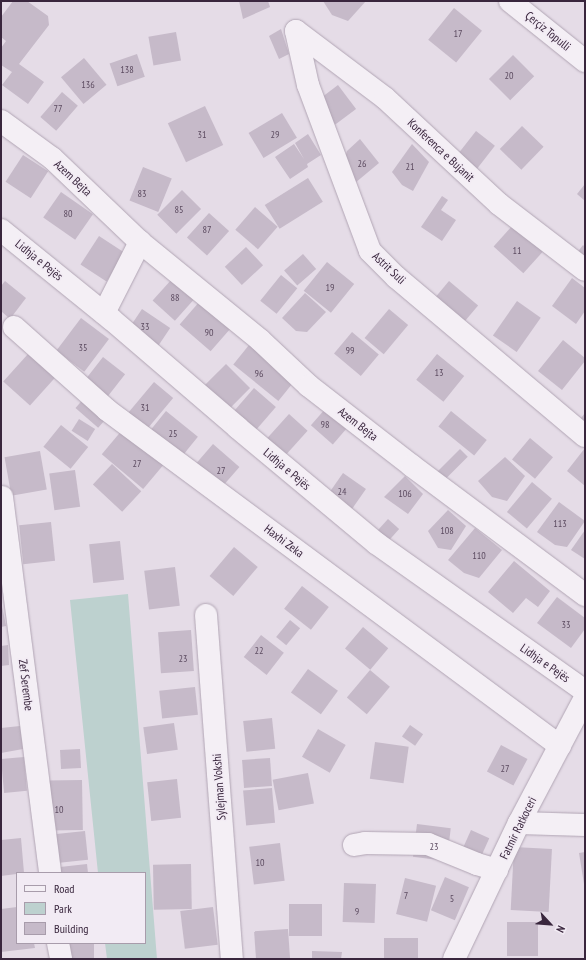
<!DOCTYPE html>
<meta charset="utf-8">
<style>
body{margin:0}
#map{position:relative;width:586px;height:960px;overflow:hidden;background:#e5dce7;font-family:"PT Sans Narrow",sans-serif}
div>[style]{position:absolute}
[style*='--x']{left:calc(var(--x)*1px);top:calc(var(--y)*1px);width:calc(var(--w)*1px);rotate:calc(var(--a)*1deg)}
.green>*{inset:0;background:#bdd1cf}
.building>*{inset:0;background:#c6bac9;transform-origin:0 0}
.roads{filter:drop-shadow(0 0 1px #b1a5b4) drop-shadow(0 0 1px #b1a5b4)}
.minor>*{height:22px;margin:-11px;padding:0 11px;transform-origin:11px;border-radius:11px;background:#f4eff5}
span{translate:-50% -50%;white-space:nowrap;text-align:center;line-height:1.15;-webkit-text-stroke:3px #f2ebf4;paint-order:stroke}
.number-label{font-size:10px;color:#5c4b60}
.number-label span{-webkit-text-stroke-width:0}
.street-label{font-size:12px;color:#39263d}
.frame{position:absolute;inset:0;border:2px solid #39263d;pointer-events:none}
.legend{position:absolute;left:16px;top:872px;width:130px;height:72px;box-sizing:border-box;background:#f2ebf4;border:1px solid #a89cab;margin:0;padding:5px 7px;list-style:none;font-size:12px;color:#39263d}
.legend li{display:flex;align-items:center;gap:8px;height:20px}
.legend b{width:20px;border:1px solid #a89cab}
.north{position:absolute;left:530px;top:904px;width:40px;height:40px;-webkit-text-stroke:3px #f2ebf4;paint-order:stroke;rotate:116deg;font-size:11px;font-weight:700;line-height:16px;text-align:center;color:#39263d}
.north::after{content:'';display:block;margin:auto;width:14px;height:18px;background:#39263d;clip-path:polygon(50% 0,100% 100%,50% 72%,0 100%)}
</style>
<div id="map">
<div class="green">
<div style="clip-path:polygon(128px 594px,157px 959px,107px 959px,105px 943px,145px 943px,145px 873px,98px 873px,70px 600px)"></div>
</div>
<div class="building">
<div style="clip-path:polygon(13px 1px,27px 1px,48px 16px,49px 25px,19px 64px,44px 82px,28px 104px,2px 85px,12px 72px,1px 65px,1px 48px,6px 41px,1px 37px,1px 17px)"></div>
<div style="clip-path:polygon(239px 1px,268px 1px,270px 7px,243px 19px)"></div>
<div style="clip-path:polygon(323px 1px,366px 1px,348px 21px,332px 15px)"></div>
<div style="left:454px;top:8px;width:36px;height:41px;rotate:39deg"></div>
<div style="clip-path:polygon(281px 29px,289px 54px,279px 59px,269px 36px)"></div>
<div style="left:176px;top:32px;width:29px;height:28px;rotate:80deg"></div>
<div style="left:137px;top:54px;width:24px;height:29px;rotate:71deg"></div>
<div style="left:513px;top:55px;width:30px;height:34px;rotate:45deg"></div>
<div style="left:84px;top:58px;width:35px;height:30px;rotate:50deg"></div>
<div style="left:338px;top:85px;width:30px;height:26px;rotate:53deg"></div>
<div style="left:62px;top:92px;width:21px;height:33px;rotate:41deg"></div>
<div style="left:205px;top:106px;width:43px;height:41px;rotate:65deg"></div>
<div style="left:282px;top:113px;width:29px;height:39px;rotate:59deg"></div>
<div style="left:522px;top:126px;width:30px;height:32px;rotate:44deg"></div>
<div style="left:476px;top:131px;width:24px;height:36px;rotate:38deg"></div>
<div style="clip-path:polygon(308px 134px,321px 155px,307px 164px,308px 167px,290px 179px,275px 157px,294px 144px,304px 159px,295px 143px)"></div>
<div style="clip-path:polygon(360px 139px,379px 163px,355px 183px,342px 167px,347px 151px)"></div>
<div style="clip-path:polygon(412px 144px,429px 162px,413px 191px,402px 185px,392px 172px)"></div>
<div style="left:23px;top:155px;width:30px;height:32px;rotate:33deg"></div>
<div style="left:143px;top:167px;width:31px;height:36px;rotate:22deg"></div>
<div style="left:308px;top:178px;width:28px;height:51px;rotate:58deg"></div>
<div style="clip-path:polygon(585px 184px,585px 201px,577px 194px)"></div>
<div style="left:182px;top:190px;width:27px;height:35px;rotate:45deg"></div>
<div style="left:61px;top:192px;width:39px;height:31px;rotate:35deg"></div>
<div style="clip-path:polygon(442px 196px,448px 200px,441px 210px,456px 220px,442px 241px,421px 227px)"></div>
<div style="left:255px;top:207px;width:30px;height:30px;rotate:41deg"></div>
<div style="left:209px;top:213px;width:27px;height:33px;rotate:42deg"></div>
<div style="left:513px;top:225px;width:40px;height:29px;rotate:42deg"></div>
<div style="left:99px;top:236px;width:31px;height:34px;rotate:33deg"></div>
<div style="clip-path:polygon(583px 245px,585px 247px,585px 267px,573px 258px)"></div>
<div style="left:246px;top:247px;width:25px;height:29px;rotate:47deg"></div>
<div style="left:303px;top:254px;width:20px;height:25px;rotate:49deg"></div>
<div style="left:327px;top:262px;width:35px;height:37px;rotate:39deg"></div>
<div style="left:281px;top:275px;width:21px;height:33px;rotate:39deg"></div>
<div style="clip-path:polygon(572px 278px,585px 288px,585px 311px,576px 324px,552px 306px)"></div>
<div style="left:172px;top:279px;width:30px;height:29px;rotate:42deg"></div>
<div style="clip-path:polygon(5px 281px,26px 298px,10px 319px,1px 311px,1px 286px)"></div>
<div style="left:449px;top:281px;width:38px;height:27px;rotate:40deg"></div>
<div style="clip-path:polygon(305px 293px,326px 312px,307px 332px,296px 331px,282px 318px)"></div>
<div style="left:200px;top:301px;width:41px;height:31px;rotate:41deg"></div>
<div style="left:517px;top:301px;width:29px;height:42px;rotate:35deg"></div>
<div style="left:142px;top:309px;width:34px;height:24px;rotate:34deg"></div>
<div style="left:389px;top:309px;width:25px;height:38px;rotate:40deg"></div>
<div style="left:81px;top:318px;width:35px;height:41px;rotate:37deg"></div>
<div style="left:352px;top:332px;width:35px;height:28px;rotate:40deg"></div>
<div style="clip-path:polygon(563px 340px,585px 358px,585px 361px,562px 390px,538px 371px)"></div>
<div style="left:249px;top:345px;width:58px;height:25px;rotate:39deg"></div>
<div style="left:28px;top:354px;width:36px;height:37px;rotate:42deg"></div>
<div style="left:437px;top:354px;width:35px;height:33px;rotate:39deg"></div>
<div style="left:103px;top:357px;width:28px;height:34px;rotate:38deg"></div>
<div style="left:226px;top:364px;width:34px;height:33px;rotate:45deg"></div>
<div style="left:154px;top:382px;width:25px;height:43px;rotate:40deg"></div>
<div style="left:254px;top:388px;width:29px;height:33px;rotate:41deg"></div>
<div style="left:86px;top:396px;width:30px;height:16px;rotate:41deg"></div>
<div style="left:326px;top:408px;width:29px;height:23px;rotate:41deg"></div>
<div style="left:166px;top:411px;width:41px;height:26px;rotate:39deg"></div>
<div style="left:451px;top:411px;width:46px;height:20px;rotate:39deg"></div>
<div style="clip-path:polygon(585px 413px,585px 429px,577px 423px)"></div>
<div style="left:289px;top:414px;width:25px;height:37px;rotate:42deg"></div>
<div style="left:79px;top:419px;width:19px;height:14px;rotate:32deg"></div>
<div style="left:61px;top:425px;width:35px;height:28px;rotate:39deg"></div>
<div style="left:123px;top:429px;width:54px;height:33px;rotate:40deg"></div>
<div style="left:530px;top:438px;width:30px;height:28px;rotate:40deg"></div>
<div style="left:213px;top:444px;width:35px;height:30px;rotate:41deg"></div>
<div style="clip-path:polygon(585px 448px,585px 486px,567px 471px)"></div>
<div style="left:460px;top:449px;width:11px;height:35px;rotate:45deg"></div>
<div style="left:40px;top:451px;width:39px;height:36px;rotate:80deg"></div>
<div style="clip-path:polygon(505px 457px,525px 476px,507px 501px,492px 497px,478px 481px)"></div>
<div style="left:112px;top:464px;width:40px;height:28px;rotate:43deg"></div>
<div style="left:75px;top:470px;width:37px;height:26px;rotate:82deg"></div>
<div style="left:343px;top:473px;width:28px;height:28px;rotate:35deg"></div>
<div style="clip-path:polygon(405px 476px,423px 494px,408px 514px,384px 497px)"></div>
<div style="left:532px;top:482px;width:26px;height:39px;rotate:40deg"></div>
<div style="clip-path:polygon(559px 502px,585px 521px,567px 547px,555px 545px,537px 532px)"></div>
<div style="clip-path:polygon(448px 510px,466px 526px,451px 550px,438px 548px,428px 531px)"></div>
<div style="left:388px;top:519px;width:15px;height:19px;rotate:42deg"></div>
<div style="left:51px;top:522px;width:39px;height:32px;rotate:84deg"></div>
<div style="clip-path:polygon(475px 528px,502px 550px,479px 578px,464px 573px,448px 560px)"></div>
<div style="clip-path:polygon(585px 530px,585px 559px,571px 550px)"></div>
<div style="left:120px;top:541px;width:39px;height:31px;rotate:84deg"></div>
<div style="left:234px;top:547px;width:31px;height:38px;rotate:40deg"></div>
<div style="clip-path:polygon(514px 561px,550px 591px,538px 607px,526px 598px,513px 613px,488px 592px)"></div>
<div style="left:175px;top:567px;width:39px;height:31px;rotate:83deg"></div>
<div style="left:302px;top:586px;width:34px;height:29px;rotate:38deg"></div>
<div style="clip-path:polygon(557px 597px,585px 618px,585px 629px,571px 648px,537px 623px)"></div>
<div style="clip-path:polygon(1px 601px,6px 626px,1px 627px)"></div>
<div style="left:290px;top:620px;width:13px;height:22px;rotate:39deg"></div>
<div style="left:363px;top:627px;width:33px;height:28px;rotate:40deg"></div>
<div style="left:191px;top:630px;width:41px;height:33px;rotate:86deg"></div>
<div style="left:261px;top:635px;width:29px;height:28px;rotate:38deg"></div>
<div style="clip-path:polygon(8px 645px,9px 665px,1px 666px,1px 646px)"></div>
<div style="left:308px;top:669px;width:37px;height:29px;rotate:36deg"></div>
<div style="left:370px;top:670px;width:26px;height:36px;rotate:40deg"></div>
<div style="left:195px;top:687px;width:28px;height:36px;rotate:84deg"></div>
<div style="left:272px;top:718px;width:31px;height:29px;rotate:84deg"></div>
<div style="left:174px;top:723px;width:27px;height:31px;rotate:82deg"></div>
<div style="left:410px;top:725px;width:16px;height:14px;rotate:35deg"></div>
<div style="clip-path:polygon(20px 726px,23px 749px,1px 753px,1px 728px)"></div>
<div style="left:318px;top:729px;width:32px;height:32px;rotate:30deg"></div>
<div style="left:375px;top:742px;width:34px;height:37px;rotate:8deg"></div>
<div style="left:501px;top:745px;width:30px;height:30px;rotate:28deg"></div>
<div style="left:80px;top:749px;width:19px;height:20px;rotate:87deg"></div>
<div style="left:24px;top:757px;width:34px;height:23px;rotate:85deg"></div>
<div style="left:270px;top:758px;width:28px;height:28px;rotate:86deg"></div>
<div style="left:308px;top:773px;width:31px;height:36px;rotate:79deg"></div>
<div style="left:177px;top:779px;width:39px;height:30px;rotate:84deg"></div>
<div style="left:82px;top:780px;width:50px;height:35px;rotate:89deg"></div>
<div style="left:272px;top:788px;width:35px;height:29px;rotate:85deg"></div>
<div style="left:417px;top:824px;width:34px;height:33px;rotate:7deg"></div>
<div style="left:471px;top:830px;width:20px;height:28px;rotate:24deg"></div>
<div style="left:85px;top:831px;width:29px;height:36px;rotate:84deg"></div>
<div style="clip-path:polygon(21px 838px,24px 873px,1px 876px,1px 840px)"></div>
<div style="left:280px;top:843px;width:38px;height:31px;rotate:83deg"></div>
<div style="left:514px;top:847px;width:38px;height:63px;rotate:3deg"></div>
<div style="clip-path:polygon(585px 852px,585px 884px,584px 884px,579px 853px)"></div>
<div style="clip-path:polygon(87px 864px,88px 873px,52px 873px,51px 868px)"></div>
<div style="left:191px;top:864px;width:45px;height:38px;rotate:89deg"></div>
<div style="left:445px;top:877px;width:26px;height:36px;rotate:23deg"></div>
<div style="left:405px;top:878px;width:32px;height:37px;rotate:14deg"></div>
<div style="left:344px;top:883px;width:32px;height:39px;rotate:2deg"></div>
<div style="left:289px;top:904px;width:33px;height:32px"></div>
<div style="clip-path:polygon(17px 907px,17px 943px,34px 943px,35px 948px,1px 952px,1px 909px)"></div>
<div style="left:213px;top:907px;width:38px;height:33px;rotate:83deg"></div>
<div style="left:538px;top:922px;width:34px;height:31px;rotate:90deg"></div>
<div style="left:288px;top:929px;width:30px;height:34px;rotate:86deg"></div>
<div style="left:384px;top:938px;width:34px;height:21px"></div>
<div style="left:63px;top:943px;width:31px;height:16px"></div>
<div style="clip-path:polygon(312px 951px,342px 952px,341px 959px,312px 959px)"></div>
</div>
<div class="roads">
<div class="minor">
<div style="--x:510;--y:1;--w:96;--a:38.7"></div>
<div style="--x:296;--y:31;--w:55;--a:77.5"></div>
<div style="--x:308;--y:85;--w:177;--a:69.5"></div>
<div style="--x:370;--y:251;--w:37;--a:45"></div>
<div style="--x:396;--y:277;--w:247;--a:40.1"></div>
<div style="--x:296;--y:31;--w:111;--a:37"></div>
<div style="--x:385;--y:98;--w:156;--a:42.9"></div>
<div style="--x:499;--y:204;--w:108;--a:37.5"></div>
<div style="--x:1;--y:121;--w:63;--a:36"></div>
<div style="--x:52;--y:158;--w:122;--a:43.7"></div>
<div style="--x:140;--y:242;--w:155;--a:39.2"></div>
<div style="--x:260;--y:340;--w:67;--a:43.2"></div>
<div style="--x:309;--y:386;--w:130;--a:37.8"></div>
<div style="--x:412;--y:466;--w:216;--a:36.7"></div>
<div style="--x:1;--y:230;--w:141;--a:39"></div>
<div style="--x:111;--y:319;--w:167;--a:40.6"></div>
<div style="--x:238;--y:428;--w:180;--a:39.8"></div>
<div style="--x:376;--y:543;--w:256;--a:35.3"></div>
<div style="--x:104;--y:313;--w:80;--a:-63.1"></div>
<div style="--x:14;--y:327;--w:125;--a:41.7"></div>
<div style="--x:107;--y:410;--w:564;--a:36.57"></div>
<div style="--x:2;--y:497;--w:379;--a:82.7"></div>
<div style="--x:206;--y:615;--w:345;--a:85.7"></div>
<div style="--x:519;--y:823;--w:66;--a:1.7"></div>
<div style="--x:354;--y:845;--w:11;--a:-10"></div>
<div style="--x:365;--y:843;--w:63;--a:0.9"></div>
<div style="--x:428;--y:844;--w:53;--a:22.2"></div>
<div style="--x:477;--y:864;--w:21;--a:17"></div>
<div style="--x:58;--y:943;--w:16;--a:79"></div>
<div style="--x:454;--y:959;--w:151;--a:-64.5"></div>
<div style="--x:519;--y:823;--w:141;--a:-62.2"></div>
</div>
</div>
<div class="number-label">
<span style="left:458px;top:34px">17</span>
<span style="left:127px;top:70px">138</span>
<span style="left:509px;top:76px">20</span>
<span style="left:88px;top:85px">136</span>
<span style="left:58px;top:109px">77</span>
<span style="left:202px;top:135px">31</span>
<span style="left:275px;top:135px">29</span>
<span style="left:362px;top:164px">26</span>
<span style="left:410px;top:167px">21</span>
<span style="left:142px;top:194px">83</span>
<span style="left:179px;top:210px">85</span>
<span style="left:68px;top:214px">80</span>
<span style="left:207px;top:230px">87</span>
<span style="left:517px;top:251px">11</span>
<span style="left:330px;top:288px">19</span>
<span style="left:175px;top:298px">88</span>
<span style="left:145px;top:327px">33</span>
<span style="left:209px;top:333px">90</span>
<span style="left:83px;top:348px">35</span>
<span style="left:350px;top:351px">99</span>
<span style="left:439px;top:373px">13</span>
<span style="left:259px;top:374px">96</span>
<span style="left:145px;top:408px">31</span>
<span style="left:325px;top:425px">98</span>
<span style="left:173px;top:434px">25</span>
<span style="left:137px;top:464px">27</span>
<span style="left:221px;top:471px">27</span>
<span style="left:342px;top:492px">24</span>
<span style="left:405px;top:494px">106</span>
<span style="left:560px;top:524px">113</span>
<span style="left:447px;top:531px">108</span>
<span style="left:479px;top:556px">110</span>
<span style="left:566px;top:625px">33</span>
<span style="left:259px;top:651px">22</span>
<span style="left:183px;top:659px">23</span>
<span style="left:505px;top:769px">27</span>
<span style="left:59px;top:810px">10</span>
<span style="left:434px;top:847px">23</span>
<span style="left:260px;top:863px">10</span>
<span style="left:406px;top:896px">7</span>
<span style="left:452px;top:899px">5</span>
<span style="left:357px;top:912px">9</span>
</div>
<div class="street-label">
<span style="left:548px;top:31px;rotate:39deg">Çerçiz Topulli</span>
<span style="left:441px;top:150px;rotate:43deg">Konferenca e Bujanit</span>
<span style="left:73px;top:178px;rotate:43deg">Azem Bejta</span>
<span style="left:39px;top:260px;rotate:39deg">Lidhja e Pejës</span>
<span style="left:389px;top:268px;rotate:43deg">Astrit Suli</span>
<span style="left:358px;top:424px;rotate:38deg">Azem Bejta</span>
<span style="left:287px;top:469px;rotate:40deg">Lidhja e Pejës</span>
<span style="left:284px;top:541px;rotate:37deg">Haxhi Zeka</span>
<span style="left:545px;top:663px;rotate:35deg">Lidhja e Pejës</span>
<span style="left:26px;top:685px;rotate:83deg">Zef Serembe</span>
<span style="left:219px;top:787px;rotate:-94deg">Sylejman Vokshi</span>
<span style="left:518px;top:828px;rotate:-64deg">Fatmir Ratkoceri</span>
</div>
<div class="frame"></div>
<ul class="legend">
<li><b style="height:5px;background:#f4eff5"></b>Road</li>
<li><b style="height:11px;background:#bdd1cf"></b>Park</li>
<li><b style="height:11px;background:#c6bac9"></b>Building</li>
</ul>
<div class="north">N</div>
</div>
